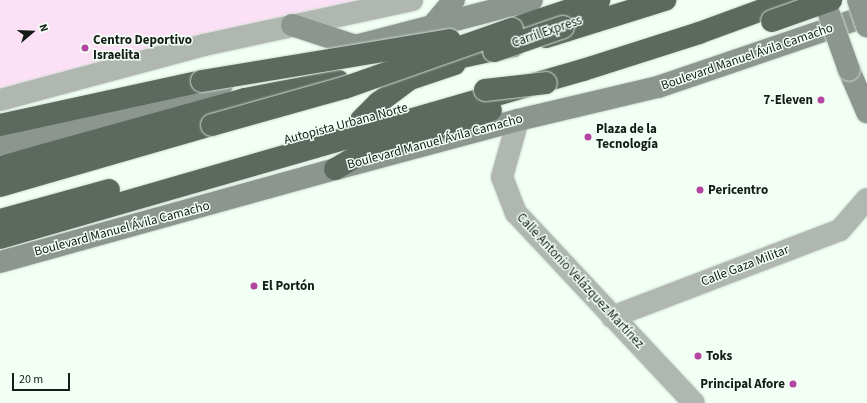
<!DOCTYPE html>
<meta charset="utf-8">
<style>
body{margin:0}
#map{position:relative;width:867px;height:403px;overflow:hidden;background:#f2fff5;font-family:"Source Sans 3",sans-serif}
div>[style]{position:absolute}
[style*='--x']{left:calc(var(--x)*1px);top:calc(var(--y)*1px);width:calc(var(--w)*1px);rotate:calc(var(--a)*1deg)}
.green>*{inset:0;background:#fce1f6}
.roads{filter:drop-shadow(0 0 1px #cfdbd1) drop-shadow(0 0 1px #cfdbd1)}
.street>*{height:22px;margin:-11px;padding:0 11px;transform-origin:11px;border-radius:11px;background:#b0b7b1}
.secondary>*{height:22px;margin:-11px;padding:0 11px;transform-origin:11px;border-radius:11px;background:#8c958e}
.highway>*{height:22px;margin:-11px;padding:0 11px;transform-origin:11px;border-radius:11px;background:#5c695f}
.bridges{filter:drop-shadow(0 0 1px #cfdbd1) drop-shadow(0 0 1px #cfdbd1)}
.secondary-bridge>*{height:22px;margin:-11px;padding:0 11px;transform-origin:11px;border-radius:11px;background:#8c958e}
.highway-bridge>*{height:22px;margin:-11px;padding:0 11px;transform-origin:11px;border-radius:11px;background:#5c695f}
.dots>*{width:11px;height:11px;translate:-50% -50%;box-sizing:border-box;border:2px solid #f2fff5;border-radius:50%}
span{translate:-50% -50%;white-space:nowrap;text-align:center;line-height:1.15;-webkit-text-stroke:3px #f2fff5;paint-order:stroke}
.street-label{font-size:13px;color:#151b17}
.poi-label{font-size:13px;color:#151b17;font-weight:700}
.left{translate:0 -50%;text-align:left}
.right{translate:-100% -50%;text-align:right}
.north{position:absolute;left:12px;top:12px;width:40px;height:40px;-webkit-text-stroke:3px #f2fff5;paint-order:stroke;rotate:71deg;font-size:11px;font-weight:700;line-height:16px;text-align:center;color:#151b17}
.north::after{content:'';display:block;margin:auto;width:14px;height:18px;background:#151b17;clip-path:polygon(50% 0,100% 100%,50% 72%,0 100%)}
.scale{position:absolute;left:12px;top:373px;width:58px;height:18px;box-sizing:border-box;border:2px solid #151b17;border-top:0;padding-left:5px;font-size:12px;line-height:14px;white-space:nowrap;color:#151b17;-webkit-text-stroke:3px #f2fff5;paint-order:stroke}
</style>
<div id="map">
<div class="green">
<div style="clip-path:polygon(0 0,360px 0,0 91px)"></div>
</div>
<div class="roads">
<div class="street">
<div style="--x:0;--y:100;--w:211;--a:-15.1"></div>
<div style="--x:204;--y:45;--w:213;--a:-12.2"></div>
<div style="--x:518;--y:120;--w:59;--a:105.7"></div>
<div style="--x:502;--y:177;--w:39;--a:69"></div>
<div style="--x:516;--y:213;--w:260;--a:46.9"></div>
<div style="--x:612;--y:317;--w:244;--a:-20.9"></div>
<div style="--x:840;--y:230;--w:41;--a:-48.9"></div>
</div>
<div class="secondary">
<div style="--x:292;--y:25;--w:67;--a:18.2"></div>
<div style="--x:432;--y:26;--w:34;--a:-50"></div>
<div style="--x:344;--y:49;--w:194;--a:-14.6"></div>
<div style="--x:849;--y:70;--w:46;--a:66.8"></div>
<div style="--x:0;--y:144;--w:154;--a:-13.9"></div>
<div style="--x:149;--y:107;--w:77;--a:-17.5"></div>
<div style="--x:0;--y:262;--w:348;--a:-15.5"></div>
<div style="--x:335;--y:169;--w:189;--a:-15"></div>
<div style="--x:518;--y:120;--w:144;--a:-13.3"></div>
<div style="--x:658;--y:87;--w:221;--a:-18.8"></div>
</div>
<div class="highway">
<div style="--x:512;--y:29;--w:92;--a:-18.4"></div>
<div style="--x:546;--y:37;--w:125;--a:-17.3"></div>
<div style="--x:443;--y:61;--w:72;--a:-12.1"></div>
<div style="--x:361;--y:120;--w:24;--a:-45"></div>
<div style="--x:378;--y:103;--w:40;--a:-37"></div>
<div style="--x:410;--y:79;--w:47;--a:-18.4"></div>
<div style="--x:0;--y:125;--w:207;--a:-12.3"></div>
<div style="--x:0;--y:167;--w:254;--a:-15.5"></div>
<div style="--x:245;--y:99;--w:95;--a:-11"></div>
<div style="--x:335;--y:169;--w:30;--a:-30"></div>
<div style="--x:361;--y:154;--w:137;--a:-18.7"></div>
<div style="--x:0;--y:186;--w:221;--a:-16.1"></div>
<div style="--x:0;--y:220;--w:113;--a:-15.4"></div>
<div style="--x:0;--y:238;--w:607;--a:-16.08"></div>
<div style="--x:583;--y:70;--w:122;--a:-17.7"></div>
<div style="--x:699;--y:33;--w:96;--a:-20.1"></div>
</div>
</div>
<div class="bridges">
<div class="secondary-bridge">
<div style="--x:824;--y:0;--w:74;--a:70.3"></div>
<div style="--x:858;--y:0;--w:28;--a:71"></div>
</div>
<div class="highway-bridge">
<div style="--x:772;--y:21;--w:63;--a:-19.6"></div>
<div style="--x:494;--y:51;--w:73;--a:-19.2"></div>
<div style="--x:202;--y:81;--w:251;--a:-9.4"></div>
<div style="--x:485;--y:90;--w:61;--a:-6.5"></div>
<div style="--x:212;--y:125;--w:137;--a:-15.7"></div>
<div style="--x:344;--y:88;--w:178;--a:-19.4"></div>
</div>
</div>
<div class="dots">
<div style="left:85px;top:48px;background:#b344a2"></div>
<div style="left:821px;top:100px;background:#b344a2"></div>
<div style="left:588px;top:137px;background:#b344a2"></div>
<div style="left:700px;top:190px;background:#b344a2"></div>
<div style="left:254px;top:286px;background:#b344a2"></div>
<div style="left:698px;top:356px;background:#b344a2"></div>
<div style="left:793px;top:384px;background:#b344a2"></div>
</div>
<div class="street-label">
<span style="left:547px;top:32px;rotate:-19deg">Carril Express</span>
<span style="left:747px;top:57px;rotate:-19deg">Boulevard Manuel Ávila Camacho</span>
<span style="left:346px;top:124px;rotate:-15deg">Autopista Urbana Norte</span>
<span style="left:435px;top:142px;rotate:-15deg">Boulevard Manuel Ávila Camacho</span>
<span style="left:122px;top:229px;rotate:-15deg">Boulevard Manuel Ávila Camacho</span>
<span style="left:745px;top:266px;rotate:-21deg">Calle Gaza Militar</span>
<span style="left:580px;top:281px;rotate:47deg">Calle Antonio Velázquez Martínez</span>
</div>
<div class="poi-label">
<span class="left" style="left:93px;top:48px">Centro Deportivo<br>Israelita</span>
<span class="right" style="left:813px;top:100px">7-Eleven</span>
<span class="left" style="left:596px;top:137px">Plaza de la<br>Tecnología</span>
<span class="left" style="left:708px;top:190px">Pericentro</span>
<span class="left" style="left:262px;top:286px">El Portón</span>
<span class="left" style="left:706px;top:356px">Toks</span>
<span class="right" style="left:785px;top:384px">Principal Afore</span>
</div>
<div class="north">N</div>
<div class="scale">20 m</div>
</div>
